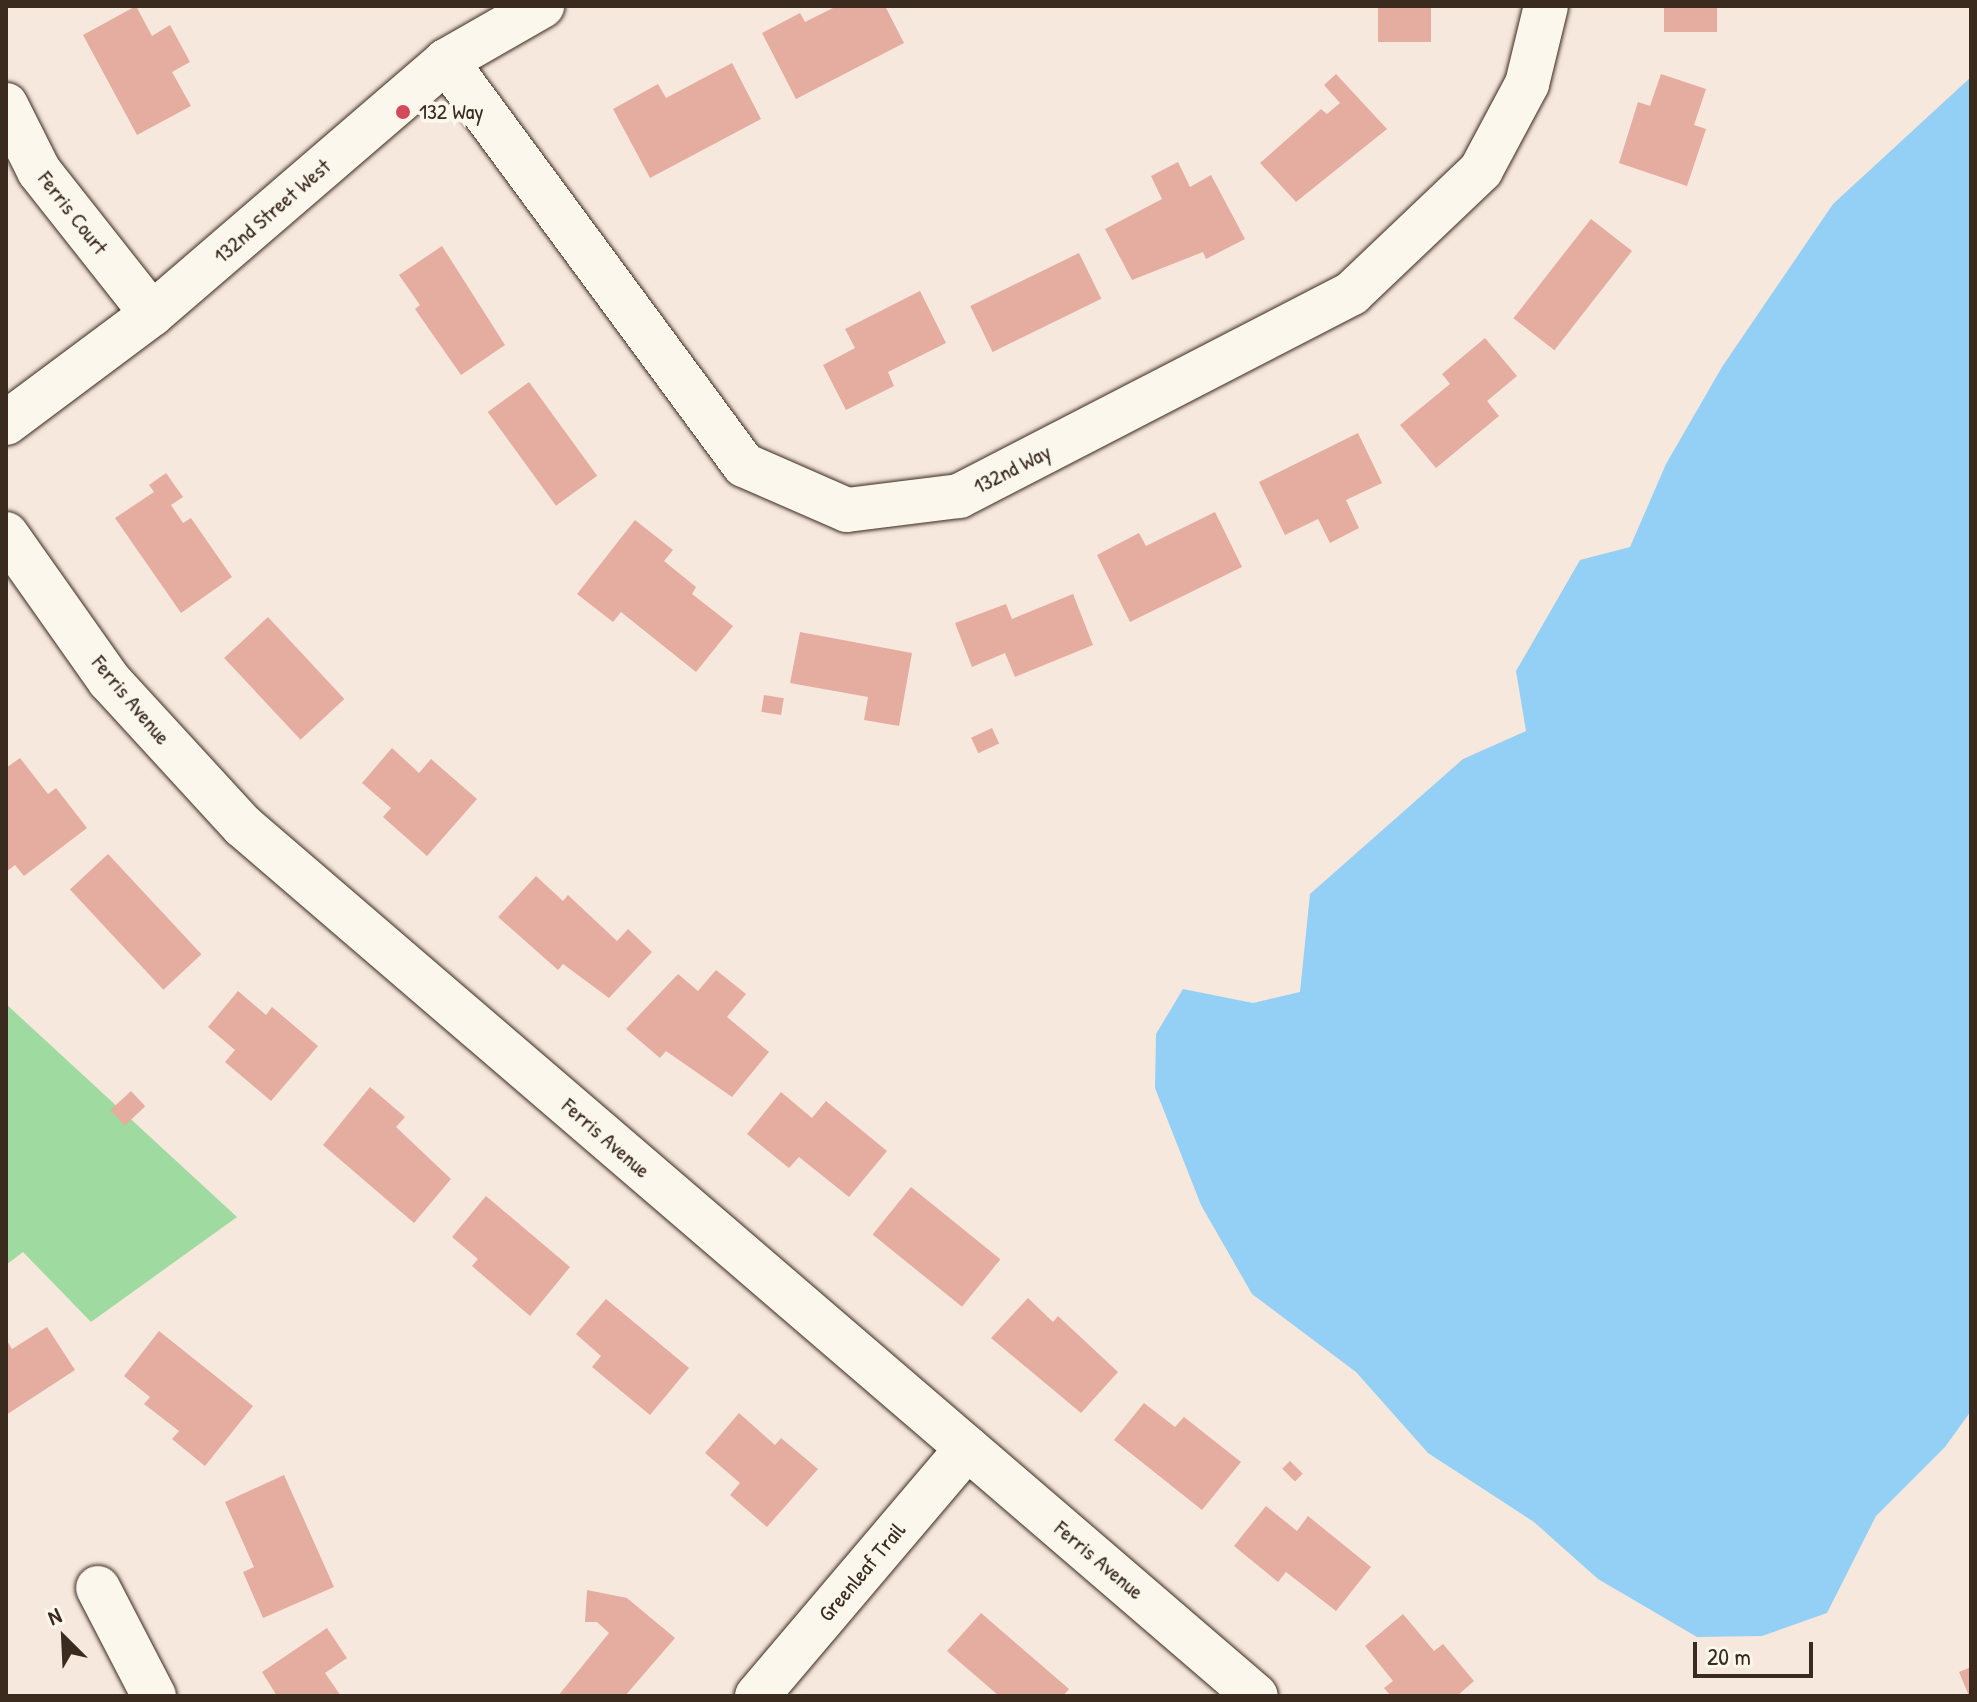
<!DOCTYPE html>
<style>
body{margin:0}
#map{position:relative;width:1977px;height:1702px;overflow:hidden;background:#f7e8dd;font-family:"Patrick Hand",sans-serif}
div>[style]{position:absolute}
[style*='--x']{left:calc(var(--x)*1px);top:calc(var(--y)*1px);width:calc(var(--w)*1px);rotate:calc(var(--a)*1deg)}
.green>*{inset:0;background:#9fdaa0}
.water>*{inset:0;background:#94cff5}
.building>*{inset:0;background:#e5aca0;transform-origin:0 0}
.roads{filter:drop-shadow(0 0 2px #3b2a1e) drop-shadow(0 0 2px #3b2a1e)}
.street>*{height:44px;margin:-22px;padding:0 22px;transform-origin:22px;border-radius:22px;background:#fbf7ec}
.secondary>*{height:44px;margin:-22px;padding:0 22px;transform-origin:22px;border-radius:22px;background:#fbf7ec}
.dots>*{width:22px;height:22px;translate:-50% -50%;box-sizing:border-box;border:4px solid #fbf7ec;border-radius:50%}
span{translate:-50% -50%;white-space:nowrap;text-align:center;line-height:1.15;-webkit-text-stroke:8px #fbf7ec;paint-order:stroke}
.poi-label{font-size:22px;color:#3b2a1e}
.left{translate:0 -50%;text-align:left}
.street-label{font-size:22px;color:#3b2a1e}
.frame{position:absolute;inset:0;border:8px solid #3b2a1e;pointer-events:none}
.north{position:absolute;left:24px;top:1598px;width:80px;height:80px;-webkit-text-stroke:6px #fbf7ec;paint-order:stroke;rotate:336deg;font-size:22px;font-weight:700;line-height:32px;text-align:center;color:#3b2a1e}
.north::after{content:'';display:block;margin:auto;width:28px;height:36px;background:#3b2a1e;clip-path:polygon(50% 0,100% 100%,50% 72%,0 100%)}
.scale{position:absolute;left:1693px;top:1642px;width:120px;height:36px;box-sizing:border-box;border:4px solid #3b2a1e;border-top:0;padding-left:10px;font-size:24px;line-height:28px;white-space:nowrap;color:#3b2a1e;-webkit-text-stroke:6px #fbf7ec;paint-order:stroke}
</style>
<div id="map">
<div class="green">
<div style="clip-path:polygon(6px 1004px,237px 1217px,91px 1322px,23px 1252px,6px 1265px)"></div>
</div>
<div class="water">
<div style="clip-path:polygon(1971px 77px,1971px 1411px,1945px 1447px,1876px 1516px,1827px 1613px,1762px 1636px,1697px 1637px,1598px 1579px,1534px 1522px,1428px 1453px,1356px 1372px,1252px 1294px,1201px 1205px,1155px 1088px,1156px 1034px,1183px 989px,1253px 1003px,1300px 992px,1310px 894px,1463px 759px,1526px 731px,1516px 671px,1580px 560px,1630px 547px,1666px 464px,1722px 367px,1833px 204px)"></div>
</div>
<div class="building">
<div style="clip-path:polygon(136px 6px,152px 36px,170px 25px,190px 62px,172px 72px,191px 106px,137px 135px,83px 35px)"></div>
<div style="clip-path:polygon(837px 6px,885px 6px,904px 43px,796px 99px,762px 33px,800px 13px,805px 22px)"></div>
<div style="left:1378px;top:6px;width:53px;height:36px"></div>
<div style="left:1664px;top:6px;width:53px;height:26px"></div>
<div style="clip-path:polygon(732px 63px,761px 119px,650px 178px,613px 109px,658px 84px,666px 98px)"></div>
<div style="clip-path:polygon(1336px 74px,1387px 129px,1296px 202px,1260px 163px,1321px 109px,1327px 114px,1340px 103px,1324px 85px)"></div>
<div style="clip-path:polygon(1661px 74px,1706px 89px,1694px 125px,1706px 129px,1687px 186px,1619px 163px,1638px 102px,1650px 106px)"></div>
<div style="clip-path:polygon(1178px 162px,1190px 187px,1211px 175px,1245px 239px,1206px 259px,1203px 252px,1132px 280px,1105px 229px,1162px 199px,1151px 176px)"></div>
<div style="left:1591px;top:219px;width:52px;height:126px;rotate:38deg"></div>
<div style="clip-path:polygon(442px 246px,505px 345px,461px 375px,415px 309px,420px 305px,399px 275px)"></div>
<div style="left:1079px;top:253px;width:51px;height:121px;rotate:64deg"></div>
<div style="clip-path:polygon(920px 291px,946px 343px,888px 372px,894px 386px,846px 410px,823px 365px,855px 348px,845px 329px)"></div>
<div style="clip-path:polygon(1485px 338px,1517px 376px,1487px 401px,1499px 416px,1436px 468px,1400px 425px,1450px 384px,1442px 374px)"></div>
<div style="left:529px;top:382px;width:116px;height:51px;rotate:54deg"></div>
<div style="clip-path:polygon(1358px 433px,1382px 483px,1346px 500px,1359px 528px,1330px 543px,1318px 519px,1285px 535px,1259px 482px)"></div>
<div style="clip-path:polygon(166px 473px,183px 497px,171px 505px,183px 523px,191px 518px,232px 577px,181px 613px,115px 518px,154px 492px,149px 485px)"></div>
<div style="clip-path:polygon(1215px 512px,1242px 567px,1130px 622px,1097px 555px,1139px 533px,1146px 546px)"></div>
<div style="clip-path:polygon(635px 520px,673px 550px,664px 561px,696px 587px,692px 594px,733px 626px,696px 672px,621px 612px,613px 622px,577px 594px)"></div>
<div style="clip-path:polygon(1073px 594px,1093px 645px,1015px 677px,1005px 653px,972px 667px,955px 623px,1006px 604px,1012px 619px)"></div>
<div style="left:268px;top:617px;width:112px;height:60px;rotate:47deg"></div>
<div style="clip-path:polygon(800px 632px,912px 653px,899px 726px,864px 720px,868px 697px,790px 683px)"></div>
<div style="left:764px;top:695px;width:20px;height:17px;rotate:9deg"></div>
<div style="left:992px;top:728px;width:17px;height:23px;rotate:65deg"></div>
<div style="clip-path:polygon(392px 748px,419px 773px,431px 759px,477px 799px,427px 856px,383px 817px,391px 808px,362px 783px)"></div>
<div style="clip-path:polygon(20px 758px,48px 794px,56px 788px,87px 828px,24px 876px,15px 865px,6px 872px,6px 768px)"></div>
<div style="left:108px;top:854px;width:137px;height:52px;rotate:47deg"></div>
<div style="clip-path:polygon(536px 876px,563px 901px,568px 895px,617px 941px,628px 929px,652px 952px,609px 998px,563px 964px,558px 970px,498px 917px)"></div>
<div style="clip-path:polygon(716px 970px,746px 994px,727px 1017px,769px 1052px,732px 1097px,666px 1051px,660px 1058px,626px 1029px,678px 974px,698px 991px)"></div>
<div style="clip-path:polygon(238px 991px,266px 1015px,272px 1007px,318px 1046px,271px 1101px,225px 1062px,235px 1050px,208px 1027px)"></div>
<div style="clip-path:polygon(370px 1087px,405px 1117px,396px 1127px,451px 1179px,414px 1223px,323px 1145px)"></div>
<div style="left:131px;top:1091px;width:21px;height:28px;rotate:47deg"></div>
<div style="clip-path:polygon(781px 1092px,812px 1118px,826px 1101px,887px 1151px,849px 1197px,799px 1157px,789px 1168px,747px 1134px)"></div>
<div style="left:911px;top:1187px;width:115px;height:61px;rotate:39deg"></div>
<div style="clip-path:polygon(486px 1196px,570px 1267px,530px 1316px,472px 1266px,478px 1259px,452px 1237px)"></div>
<div style="clip-path:polygon(1028px 1298px,1053px 1322px,1058px 1316px,1118px 1372px,1081px 1413px,991px 1338px)"></div>
<div style="clip-path:polygon(606px 1299px,689px 1368px,650px 1415px,592px 1367px,601px 1356px,576px 1334px)"></div>
<div style="clip-path:polygon(47px 1327px,75px 1370px,6px 1415px,6px 1339px,12px 1349px)"></div>
<div style="clip-path:polygon(159px 1331px,253px 1406px,205px 1466px,172px 1439px,179px 1431px,144px 1404px,150px 1397px,124px 1376px)"></div>
<div style="clip-path:polygon(1144px 1403px,1175px 1427px,1184px 1417px,1241px 1462px,1202px 1510px,1114px 1440px)"></div>
<div style="clip-path:polygon(739px 1413px,775px 1445px,781px 1438px,818px 1469px,767px 1527px,730px 1495px,740px 1483px,705px 1453px)"></div>
<div style="left:1290px;top:1461px;width:18px;height:11px;rotate:45deg"></div>
<div style="clip-path:polygon(284px 1475px,334px 1587px,263px 1618px,243px 1572px,254px 1567px,225px 1502px)"></div>
<div style="clip-path:polygon(1266px 1506px,1297px 1531px,1308px 1516px,1371px 1567px,1336px 1611px,1286px 1572px,1278px 1582px,1234px 1546px)"></div>
<div style="clip-path:polygon(587px 1590px,627px 1598px,675px 1638px,625px 1696px,558px 1696px,609px 1633px,597px 1622px,585px 1622px)"></div>
<div style="clip-path:polygon(981px 1613px,1069px 1689px,1063px 1696px,999px 1696px,947px 1651px)"></div>
<div style="clip-path:polygon(1403px 1614px,1434px 1651px,1443px 1644px,1474px 1681px,1457px 1696px,1391px 1696px,1384px 1688px,1393px 1681px,1365px 1646px)"></div>
<div style="clip-path:polygon(327px 1628px,347px 1658px,325px 1673px,341px 1696px,277px 1696px,262px 1672px)"></div>
<div style="clip-path:polygon(1971px 1667px,1971px 1696px,1969px 1696px,1959px 1672px)"></div>
</div>
<div class="roads">
<div class="street">
<div style="--x:446;--y:61;--w:502;--a:53.59"></div>
<div style="--x:744;--y:465;--w:112;--a:23.6"></div>
<div style="--x:847;--y:510;--w:113;--a:-7.1"></div>
<div style="--x:959;--y:496;--w:442;--a:-27.3"></div>
<div style="--x:1352;--y:293;--w:178;--a:-43.6"></div>
<div style="--x:1481;--y:170;--w:98;--a:-61.9"></div>
<div style="--x:1527;--y:84;--w:80;--a:-76.3"></div>
<div style="--x:6;--y:105;--w:74;--a:63.4"></div>
<div style="--x:39;--y:171;--w:182;--a:51.7"></div>
<div style="--x:6;--y:534;--w:179;--a:54.8"></div>
<div style="--x:109;--y:680;--w:198;--a:47.5"></div>
<div style="--x:243;--y:826;--w:1335;--a:40.66"></div>
<div style="--x:98;--y:1588;--w:122;--a:62.6"></div>
<div style="--x:757;--y:1696;--w:325;--a:-49.7"></div>
</div>
<div class="secondary">
<div style="--x:6;--y:423;--w:182;--a:-36.7"></div>
<div style="--x:152;--y:314;--w:388;--a:-40.7"></div>
<div style="--x:446;--y:61;--w:111;--a:-29.8"></div>
</div>
</div>
<div class="dots">
<div style="left:403px;top:112px;background:#d1495b"></div>
</div>
<div class="poi-label">
<span class="left" style="left:419px;top:112px">132 Way</span>
</div>
<div class="street-label">
<span style="left:272px;top:211px;rotate:-41deg">132nd Street West</span>
<span style="left:73px;top:213px;rotate:52deg">Ferris Court</span>
<span style="left:1012px;top:469px;rotate:-27deg">132nd Way</span>
<span style="left:131px;top:700px;rotate:50deg">Ferris Avenue</span>
<span style="left:606px;top:1138px;rotate:41deg">Ferris Avenue</span>
<span style="left:1099px;top:1560px;rotate:40deg">Ferris Avenue</span>
<span style="left:862px;top:1572px;rotate:-50deg">Greenleaf Trail</span>
</div>
<div class="frame"></div>
<div class="north">N</div>
<div class="scale">20 m</div>
</div>
